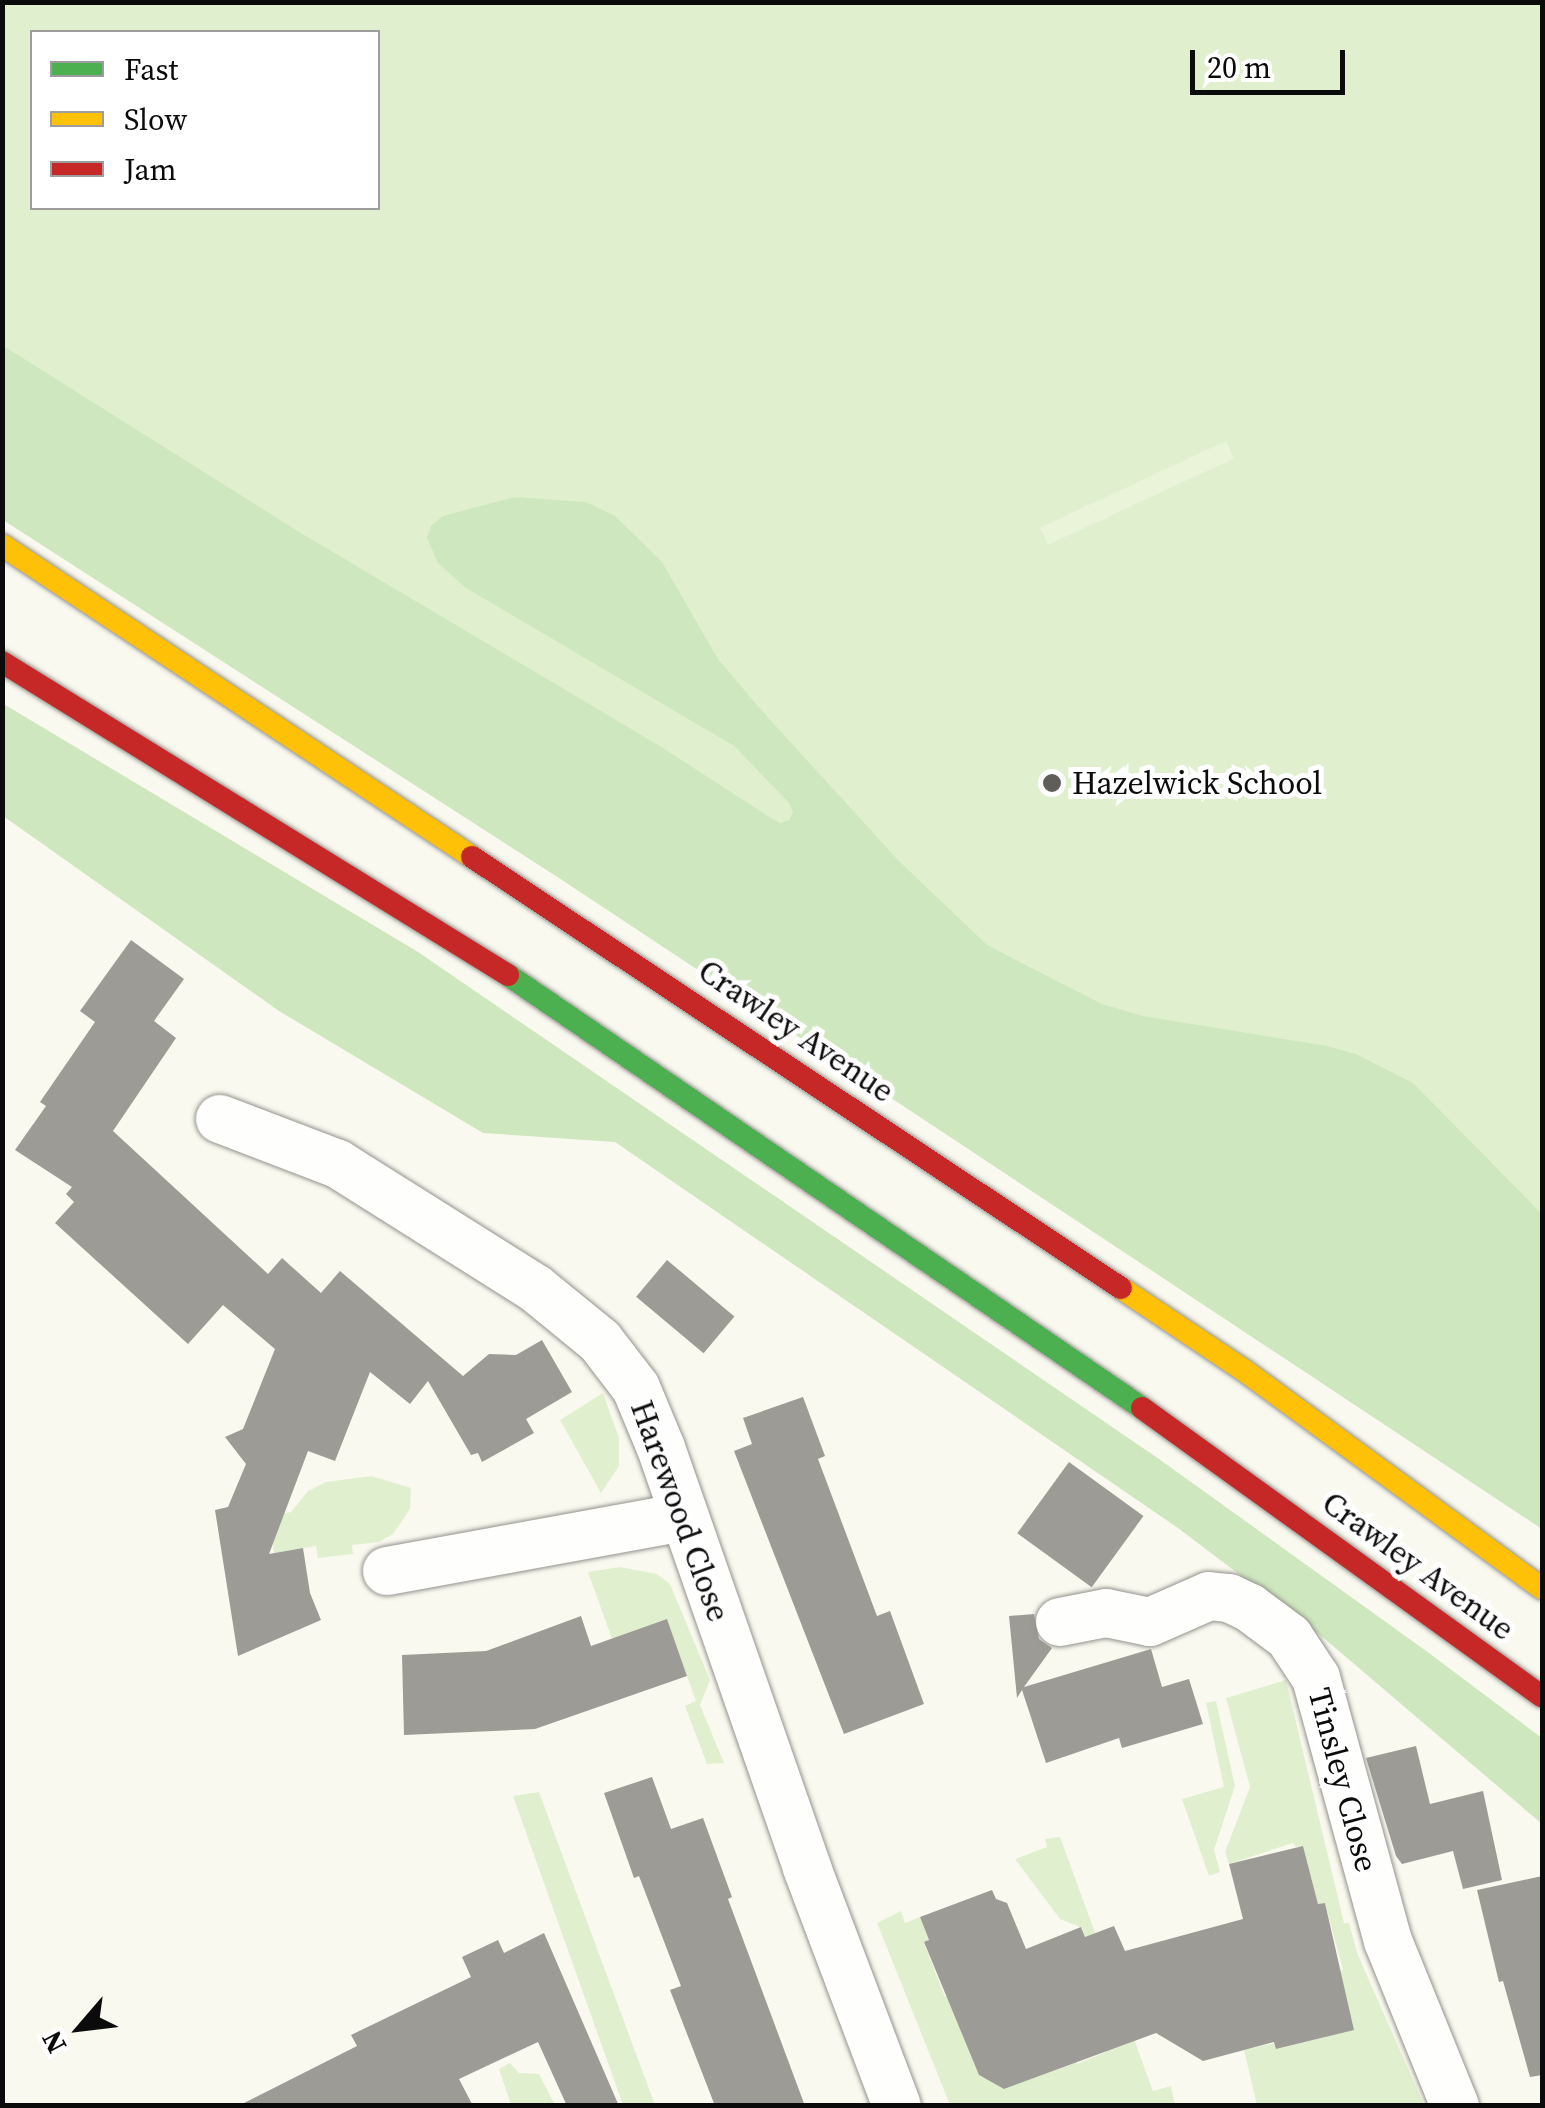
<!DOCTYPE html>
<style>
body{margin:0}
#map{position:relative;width:1545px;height:2108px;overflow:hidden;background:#faf9ef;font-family:"Source Serif 4",serif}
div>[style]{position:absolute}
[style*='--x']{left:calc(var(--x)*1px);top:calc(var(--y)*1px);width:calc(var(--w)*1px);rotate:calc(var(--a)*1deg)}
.green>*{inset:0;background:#e0f0cf}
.forest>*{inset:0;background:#cfe7be}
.pitch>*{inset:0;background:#eaf4d9;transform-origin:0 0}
.building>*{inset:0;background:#9c9b95;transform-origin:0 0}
.roads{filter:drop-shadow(0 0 2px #93928e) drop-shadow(0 0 2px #93928e)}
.street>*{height:48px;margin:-24px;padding:0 24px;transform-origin:24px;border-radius:24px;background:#fefefd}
.fast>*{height:22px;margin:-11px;padding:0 11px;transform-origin:11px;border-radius:11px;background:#4caf50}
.slow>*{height:22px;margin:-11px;padding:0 11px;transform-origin:11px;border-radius:11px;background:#ffc107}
.jam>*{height:22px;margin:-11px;padding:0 11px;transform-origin:11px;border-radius:11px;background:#c62828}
.dots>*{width:28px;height:28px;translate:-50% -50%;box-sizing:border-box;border:5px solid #fff;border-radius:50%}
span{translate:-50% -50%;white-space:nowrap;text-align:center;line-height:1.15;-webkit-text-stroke:10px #fff;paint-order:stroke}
.poi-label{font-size:32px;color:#0b0b0b}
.left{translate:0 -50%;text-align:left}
.street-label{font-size:32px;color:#0b0b0b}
.frame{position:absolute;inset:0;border:5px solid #0b0b0b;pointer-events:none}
.legend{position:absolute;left:30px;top:30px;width:350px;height:180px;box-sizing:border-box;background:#fff;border:2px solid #9d9d9d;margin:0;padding:12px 18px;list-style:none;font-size:30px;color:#0b0b0b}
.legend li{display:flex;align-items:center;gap:20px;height:50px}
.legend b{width:50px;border:2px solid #9d9d9d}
.north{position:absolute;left:30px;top:1978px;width:100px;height:100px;-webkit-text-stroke:8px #fff;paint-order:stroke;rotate:242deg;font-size:28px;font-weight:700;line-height:40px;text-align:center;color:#0b0b0b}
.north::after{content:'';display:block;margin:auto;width:35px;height:45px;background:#0b0b0b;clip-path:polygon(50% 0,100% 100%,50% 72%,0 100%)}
.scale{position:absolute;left:1190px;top:50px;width:155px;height:45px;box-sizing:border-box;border:5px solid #0b0b0b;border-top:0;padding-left:12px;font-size:30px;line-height:35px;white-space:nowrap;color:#0b0b0b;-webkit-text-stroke:8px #fff;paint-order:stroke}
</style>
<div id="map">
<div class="green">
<div style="clip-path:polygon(evenodd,3px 3px,1542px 3px,1542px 1407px,3px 396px,3px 3px,32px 32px,378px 32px,378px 208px,32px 208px,32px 32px)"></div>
<div style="clip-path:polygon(603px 1393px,619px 1438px,619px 1466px,601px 1493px,560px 1420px)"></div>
<div style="clip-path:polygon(371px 1476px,411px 1488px,410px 1509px,393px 1534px,379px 1542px,352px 1545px,353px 1554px,318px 1558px,316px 1546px,274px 1553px,269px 1516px,291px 1512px,308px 1491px,326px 1482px)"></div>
<div style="clip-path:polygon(620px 1567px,657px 1574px,670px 1584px,710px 1680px,700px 1705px,724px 1763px,707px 1764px,685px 1706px,696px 1701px,667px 1620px,612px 1639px,588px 1572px)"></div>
<div style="clip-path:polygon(1286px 1680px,1344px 1923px,1349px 1923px,1358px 1955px,1424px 2105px,1257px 2105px,1244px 2050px,1275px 2043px,1277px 2049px,1326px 2037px,1330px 2029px,1339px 2034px,1353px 2024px,1336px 1973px,1343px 1970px,1325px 1903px,1318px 1904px,1303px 1846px,1296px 1847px,1293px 1843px,1229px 1864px,1225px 1852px,1250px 1787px,1226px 1698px)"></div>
<div style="clip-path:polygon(1216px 1701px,1235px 1786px,1214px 1850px,1220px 1872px,1209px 1876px,1182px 1799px,1224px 1787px,1206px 1703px)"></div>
<div style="clip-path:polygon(539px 1792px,582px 1908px,655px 2105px,623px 2105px,513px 1796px)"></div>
<div style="clip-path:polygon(1060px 1837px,1153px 2091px,1171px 2086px,1175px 2105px,950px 2105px,877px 1923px,901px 1911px,905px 1923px,920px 1917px,929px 1940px,924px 1943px,945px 1997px,953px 1994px,980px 2076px,1006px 2089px,1013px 2077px,1074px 2057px,1077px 2064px,1106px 2052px,1105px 2046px,1124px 2038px,1082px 1928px,1060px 1919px,1015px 1859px,1047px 1847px,1045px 1839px)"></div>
<div style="clip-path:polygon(510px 2063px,519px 2073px,539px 2074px,555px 2105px,511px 2105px,499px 2069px)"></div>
</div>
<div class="forest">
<div style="clip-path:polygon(2px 345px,301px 533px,660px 746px,771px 818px,780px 823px,789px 820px,793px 813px,789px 803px,734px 746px,466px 588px,438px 563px,427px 538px,431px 526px,443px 516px,515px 497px,586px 502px,615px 516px,662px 562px,718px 659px,763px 712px,899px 861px,987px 945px,1102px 1004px,1143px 1016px,1327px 1046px,1356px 1054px,1413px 1083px,1542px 1214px,1542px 1529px,562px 880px,3px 520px)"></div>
<div style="clip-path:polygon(2px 703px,418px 952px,1159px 1459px,1429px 1653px,1542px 1738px,1542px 1824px,1326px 1640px,1178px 1528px,615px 1142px,483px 1133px,279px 1011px,3px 816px)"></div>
</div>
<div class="pitch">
<div style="left:1226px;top:441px;width:19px;height:205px;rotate:65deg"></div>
</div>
<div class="building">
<div style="clip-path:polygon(131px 940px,184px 979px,154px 1021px,176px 1038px,113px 1131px,268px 1274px,282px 1258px,321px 1293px,340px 1271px,463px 1376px,489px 1354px,516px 1355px,542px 1340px,572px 1392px,526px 1419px,534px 1433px,482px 1462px,478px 1453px,471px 1455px,428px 1381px,410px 1404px,370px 1372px,335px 1461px,308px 1451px,269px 1554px,303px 1548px,310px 1593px,321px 1620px,238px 1656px,215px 1510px,228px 1507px,246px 1464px,225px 1437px,243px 1429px,275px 1349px,223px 1305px,188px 1344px,55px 1223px,74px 1202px,66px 1194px,72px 1187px,15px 1150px,46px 1106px,40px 1102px,95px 1022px,80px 1011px)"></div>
<div style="left:667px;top:1260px;width:88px;height:48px;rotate:40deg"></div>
<div style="clip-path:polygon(803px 1397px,825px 1456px,818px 1459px,877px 1616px,890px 1611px,924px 1704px,844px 1734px,734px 1451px,752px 1444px,743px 1418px)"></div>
<div style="left:1069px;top:1462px;width:92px;height:88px;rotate:36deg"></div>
<div style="clip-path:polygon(1034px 1614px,1039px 1639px,1052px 1648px,1024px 1687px,1151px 1649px,1162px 1687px,1189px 1679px,1203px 1724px,1122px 1748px,1119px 1738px,1046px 1763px,1022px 1690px,1017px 1698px,1009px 1616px)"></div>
<div style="clip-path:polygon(581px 1616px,591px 1646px,667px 1619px,687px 1676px,535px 1729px,404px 1735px,402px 1655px,486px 1651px)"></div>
<div style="clip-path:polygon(1416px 1746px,1430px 1804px,1483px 1791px,1502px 1880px,1463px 1889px,1453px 1851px,1402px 1864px,1396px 1856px,1366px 1758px)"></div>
<div style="clip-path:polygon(652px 1777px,671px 1829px,703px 1818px,732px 1897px,728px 1899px,805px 2106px,715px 2106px,670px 1990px,681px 1986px,639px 1876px,634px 1878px,604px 1793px)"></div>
<div style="clip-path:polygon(1303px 1846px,1318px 1904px,1325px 1903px,1354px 2030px,1276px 2049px,1274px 2042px,1203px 2061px,1156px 2033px,1004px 2089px,979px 2075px,924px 1942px,929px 1940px,920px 1917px,992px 1890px,996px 1899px,1007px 1903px,1026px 1949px,1081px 1927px,1085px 1937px,1114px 1926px,1125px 1951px,1243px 1919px,1229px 1864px)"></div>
<div style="clip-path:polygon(1542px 1876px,1542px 2075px,1530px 2077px,1503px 1981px,1499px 1982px,1477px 1890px)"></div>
<div style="clip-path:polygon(544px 1933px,619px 2106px,567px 2106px,538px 2042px,459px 2079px,473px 2106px,238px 2106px,357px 2046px,351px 2035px,471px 1977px,462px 1957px,498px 1940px,504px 1953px)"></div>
</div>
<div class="roads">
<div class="street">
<div style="--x:220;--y:1119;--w:126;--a:20.9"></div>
<div style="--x:338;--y:1164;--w:233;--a:32.2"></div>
<div style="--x:535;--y:1288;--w:84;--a:39.2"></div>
<div style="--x:600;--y:1341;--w:59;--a:52.5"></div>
<div style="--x:636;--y:1388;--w:65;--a:67.4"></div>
<div style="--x:661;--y:1448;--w:445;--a:70.8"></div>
<div style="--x:807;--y:1868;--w:254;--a:69.3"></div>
<div style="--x:387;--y:1571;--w:302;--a:-10.3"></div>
<div style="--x:1060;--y:1622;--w:47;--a:-11.1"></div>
<div style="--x:1106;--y:1613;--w:45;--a:11.6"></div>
<div style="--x:1150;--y:1622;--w:64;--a:-23.8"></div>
<div style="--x:1209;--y:1596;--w:20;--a:6"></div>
<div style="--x:1229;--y:1598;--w:23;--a:25"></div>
<div style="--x:1250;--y:1608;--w:49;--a:36.6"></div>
<div style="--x:1289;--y:1637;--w:49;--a:56.6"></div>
<div style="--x:1316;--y:1678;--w:273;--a:74.7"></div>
<div style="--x:1388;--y:1941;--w:178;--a:67.9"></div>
</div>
<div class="fast">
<div style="--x:508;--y:975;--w:768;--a:34.33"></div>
</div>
<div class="slow">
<div style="--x:2;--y:545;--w:564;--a:33.58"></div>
<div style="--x:1121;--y:1288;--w:149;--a:33.8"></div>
<div style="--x:1245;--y:1371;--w:368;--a:36.2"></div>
</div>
<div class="jam">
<div style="--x:2;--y:662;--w:595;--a:31.74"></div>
<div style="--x:472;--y:857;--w:779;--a:33.59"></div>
<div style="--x:1142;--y:1408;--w:493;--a:35.8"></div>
</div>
</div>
<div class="dots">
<div style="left:1052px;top:783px;background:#5f5e5b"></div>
</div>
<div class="poi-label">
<span class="left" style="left:1072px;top:783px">Hazelwick School</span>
</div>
<div class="street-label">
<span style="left:796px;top:1031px;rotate:34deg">Crawley Avenue</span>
<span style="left:680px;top:1511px;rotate:70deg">Harewood Close</span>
<span style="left:1418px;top:1566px;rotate:36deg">Crawley Avenue</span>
<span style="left:1343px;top:1780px;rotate:75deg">Tinsley Close</span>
</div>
<div class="frame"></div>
<ul class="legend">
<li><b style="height:12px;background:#4caf50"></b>Fast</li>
<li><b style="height:12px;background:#ffc107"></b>Slow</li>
<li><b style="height:12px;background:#c62828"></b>Jam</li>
</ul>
<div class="north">N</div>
<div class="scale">20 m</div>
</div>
